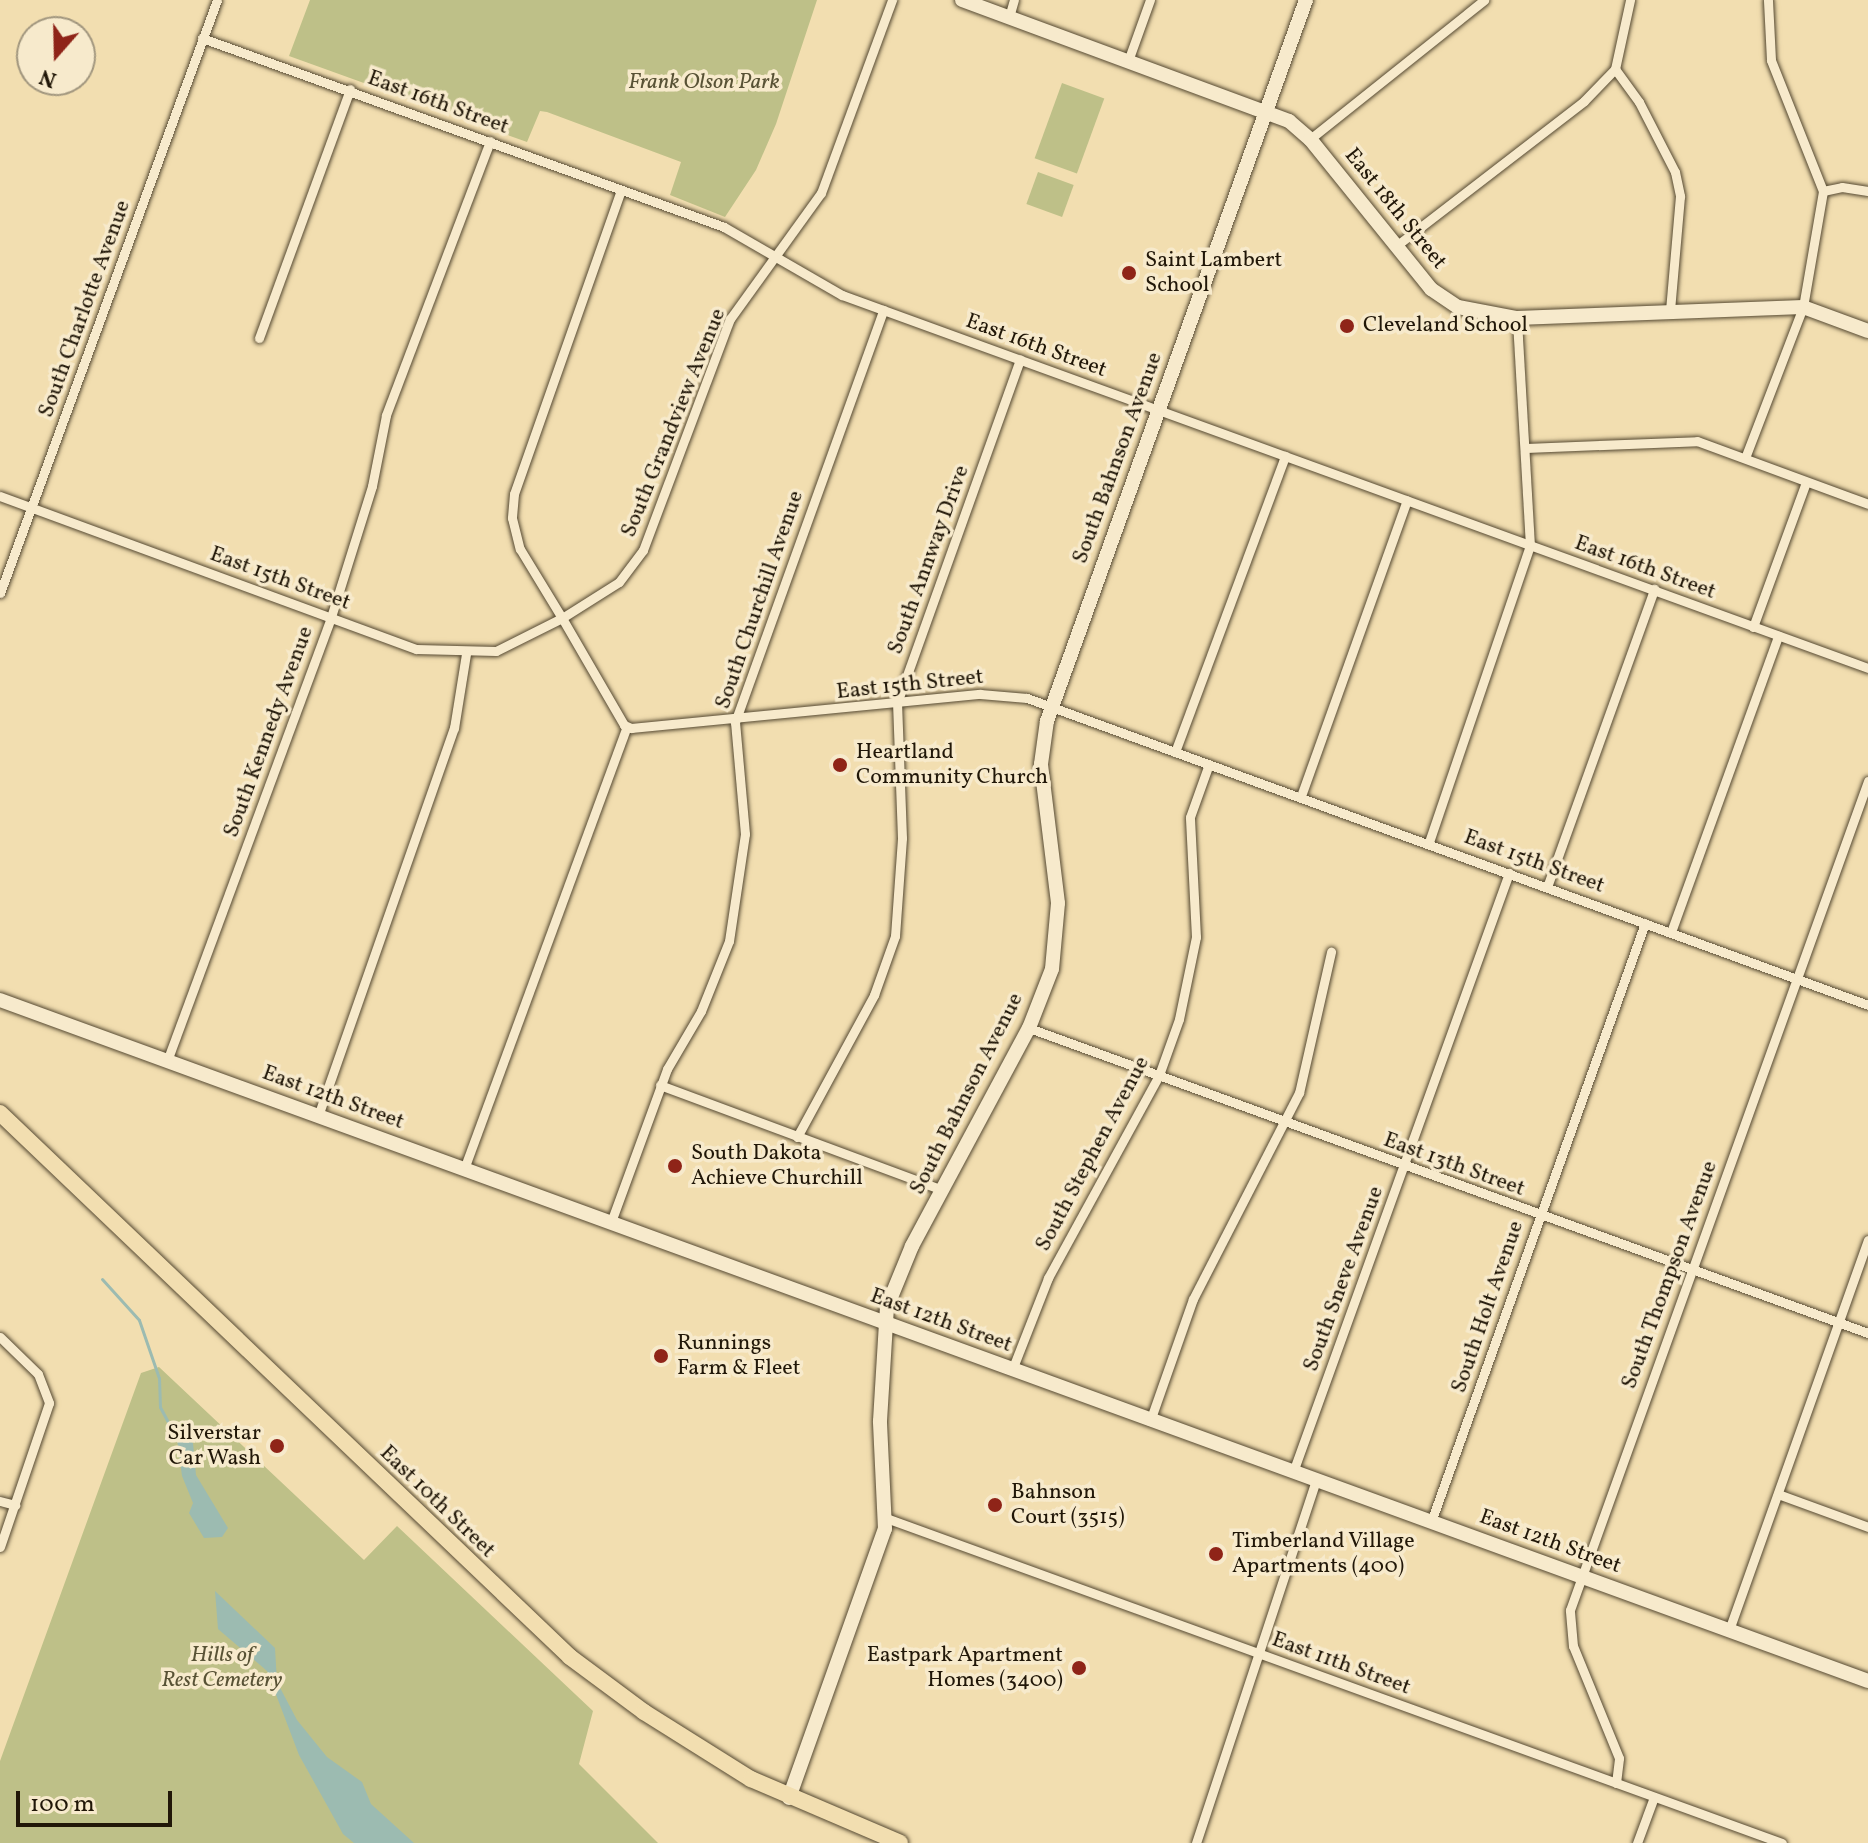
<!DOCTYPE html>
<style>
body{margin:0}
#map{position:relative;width:1868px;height:1843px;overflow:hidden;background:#f2deb0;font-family:Vollkorn,serif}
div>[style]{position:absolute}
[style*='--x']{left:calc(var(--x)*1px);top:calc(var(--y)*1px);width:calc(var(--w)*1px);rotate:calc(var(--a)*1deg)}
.green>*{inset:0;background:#bec088;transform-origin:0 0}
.water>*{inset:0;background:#9cbbb1}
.stream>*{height:3px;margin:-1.5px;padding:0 1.5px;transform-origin:1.5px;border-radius:1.5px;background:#9cbbb1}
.roads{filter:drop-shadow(0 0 2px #554932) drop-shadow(0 0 2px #554932)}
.street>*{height:9px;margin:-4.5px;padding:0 4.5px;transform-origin:4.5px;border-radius:4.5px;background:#f7eacc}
.secondary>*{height:14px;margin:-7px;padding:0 7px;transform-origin:7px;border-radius:7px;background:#f7eacc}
.primary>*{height:16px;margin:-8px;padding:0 8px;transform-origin:8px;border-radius:8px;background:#f2deb0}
.dots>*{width:22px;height:22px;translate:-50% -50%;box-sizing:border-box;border:4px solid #f7eacc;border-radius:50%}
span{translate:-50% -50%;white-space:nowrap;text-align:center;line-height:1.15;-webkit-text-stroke:7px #f7eacc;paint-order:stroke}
.park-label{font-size:22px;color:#585235;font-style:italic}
.street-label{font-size:22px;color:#211708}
.poi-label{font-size:22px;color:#211708}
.left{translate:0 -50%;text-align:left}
.right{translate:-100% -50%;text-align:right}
.north{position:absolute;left:16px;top:16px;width:80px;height:80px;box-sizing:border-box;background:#f7eacc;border:2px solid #a1967e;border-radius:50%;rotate:200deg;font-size:22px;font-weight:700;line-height:32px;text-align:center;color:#211708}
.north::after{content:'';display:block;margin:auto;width:28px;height:36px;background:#8f2418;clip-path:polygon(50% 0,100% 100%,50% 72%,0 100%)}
.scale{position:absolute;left:16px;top:1791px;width:156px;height:36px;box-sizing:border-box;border:4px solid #211708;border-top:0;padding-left:10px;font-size:24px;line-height:28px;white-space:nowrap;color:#211708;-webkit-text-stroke:6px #f7eacc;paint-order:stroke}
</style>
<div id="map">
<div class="green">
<div style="clip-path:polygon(310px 0,817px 0,776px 124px,756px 170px,725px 217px,670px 195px,681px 162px,547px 112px,540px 111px,527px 142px,289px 56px)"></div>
<div style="left:1062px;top:83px;width:45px;height:80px;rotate:20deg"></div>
<div style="left:1038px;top:172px;width:38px;height:34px;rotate:20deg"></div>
<div style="clip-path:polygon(159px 1367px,364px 1560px,397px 1526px,593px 1711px,579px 1764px,658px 1843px,0 1843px,0 1761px,141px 1373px)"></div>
</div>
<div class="water">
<div style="clip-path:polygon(185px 1438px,193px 1443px,196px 1475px,228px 1528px,222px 1537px,204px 1538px,189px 1513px,193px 1503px,182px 1476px,177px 1439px)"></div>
<div style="clip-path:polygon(215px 1591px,275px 1648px,277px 1682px,297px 1720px,327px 1757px,362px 1782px,371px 1804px,414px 1843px,354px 1843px,343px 1834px,299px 1755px,267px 1671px,218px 1629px)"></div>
</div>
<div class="stream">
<div style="--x:102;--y:1279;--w:55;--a:47.9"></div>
<div style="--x:139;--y:1320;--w:61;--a:71"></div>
<div style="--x:159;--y:1378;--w:29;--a:88"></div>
<div style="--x:160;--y:1407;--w:36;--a:62"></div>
</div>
<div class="roads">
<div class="street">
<div style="--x:1009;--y:17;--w:18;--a:-74"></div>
<div style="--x:202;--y:38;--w:555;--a:19.9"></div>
<div style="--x:724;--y:227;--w:136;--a:30"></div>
<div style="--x:842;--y:295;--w:1092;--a:19.98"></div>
<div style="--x:1128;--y:61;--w:65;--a:-70.2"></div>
<div style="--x:1615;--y:69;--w:41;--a:54"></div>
<div style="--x:1639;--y:102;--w:79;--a:62.8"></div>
<div style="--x:1675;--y:172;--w:25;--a:78"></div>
<div style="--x:1680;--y:196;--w:115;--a:95"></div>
<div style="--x:1310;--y:139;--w:223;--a:-38.6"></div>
<div style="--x:621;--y:190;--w:322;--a:109.4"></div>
<div style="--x:514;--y:494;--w:24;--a:95"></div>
<div style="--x:512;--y:518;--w:32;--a:76"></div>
<div style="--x:520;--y:549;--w:81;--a:58.7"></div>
<div style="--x:562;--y:618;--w:67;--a:-32.3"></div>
<div style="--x:619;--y:582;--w:40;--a:-53"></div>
<div style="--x:643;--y:550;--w:247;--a:-69.4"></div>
<div style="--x:730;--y:319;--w:155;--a:-54.2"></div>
<div style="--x:821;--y:193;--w:206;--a:-69.8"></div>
<div style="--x:1823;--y:191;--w:19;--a:-12"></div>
<div style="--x:1842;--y:187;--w:26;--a:9"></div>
<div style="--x:1396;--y:246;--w:237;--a:-37.6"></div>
<div style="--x:1584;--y:101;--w:45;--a:-45.9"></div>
<div style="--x:1615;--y:69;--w:71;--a:-77.7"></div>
<div style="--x:259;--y:338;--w:265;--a:-69.9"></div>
<div style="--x:1526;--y:448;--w:171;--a:-2.3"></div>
<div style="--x:1697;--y:441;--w:182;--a:20.2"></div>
<div style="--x:1745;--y:458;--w:162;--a:-69"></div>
<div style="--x:1803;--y:307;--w:118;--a:-80.2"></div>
<div style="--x:1823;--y:191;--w:141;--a:-111.7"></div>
<div style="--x:1771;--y:60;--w:60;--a:-92.9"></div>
<div style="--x:0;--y:496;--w:443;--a:20.2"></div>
<div style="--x:416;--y:649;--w:80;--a:1.4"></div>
<div style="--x:496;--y:651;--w:74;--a:-26.6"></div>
<div style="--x:562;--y:618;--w:124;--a:59.9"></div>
<div style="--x:624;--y:725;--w:8;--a:23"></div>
<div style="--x:631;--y:728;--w:351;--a:-5.6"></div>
<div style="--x:980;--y:694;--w:47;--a:4.9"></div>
<div style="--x:1027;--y:698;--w:895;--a:20.05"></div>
<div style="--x:0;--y:593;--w:631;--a:-69.9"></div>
<div style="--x:1753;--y:627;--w:154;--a:-69.9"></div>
<div style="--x:1175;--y:752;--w:316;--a:-69.6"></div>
<div style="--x:1301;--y:796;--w:314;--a:-70.3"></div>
<div style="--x:1429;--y:842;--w:313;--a:-71.2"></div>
<div style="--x:1530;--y:546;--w:228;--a:-93.3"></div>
<div style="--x:1547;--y:887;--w:317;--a:-70.2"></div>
<div style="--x:1671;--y:932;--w:315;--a:-70.1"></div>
<div style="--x:1029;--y:1028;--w:893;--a:19.98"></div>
<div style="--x:167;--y:1061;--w:473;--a:-69.7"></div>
<div style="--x:331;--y:617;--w:137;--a:-72.6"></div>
<div style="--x:372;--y:486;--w:72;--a:-78.8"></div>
<div style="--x:386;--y:415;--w:293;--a:-69.2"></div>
<div style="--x:660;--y:1085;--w:302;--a:20.4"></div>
<div style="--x:318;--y:1116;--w:411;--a:-70.7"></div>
<div style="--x:454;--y:728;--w:75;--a:-80.8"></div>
<div style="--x:797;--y:1137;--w:162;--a:-61.5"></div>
<div style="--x:874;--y:995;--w:63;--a:-70.4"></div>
<div style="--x:895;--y:936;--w:98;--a:-85.9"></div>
<div style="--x:902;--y:838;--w:135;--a:-92.1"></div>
<div style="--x:897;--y:703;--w:365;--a:-70.3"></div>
<div style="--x:464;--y:1169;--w:471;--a:-69.8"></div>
<div style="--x:611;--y:1222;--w:163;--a:-69.9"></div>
<div style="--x:667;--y:1069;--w:67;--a:-59.6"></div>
<div style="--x:701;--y:1011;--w:75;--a:-68.2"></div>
<div style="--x:729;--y:941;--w:108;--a:-81.5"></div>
<div style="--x:745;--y:834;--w:112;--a:-95.1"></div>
<div style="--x:735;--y:722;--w:438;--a:-70.2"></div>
<div style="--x:0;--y:1337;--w:53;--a:44.2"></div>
<div style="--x:38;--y:1374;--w:31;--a:69"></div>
<div style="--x:49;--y:1403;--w:152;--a:108.8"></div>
<div style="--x:1012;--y:1370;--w:99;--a:-68.6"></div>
<div style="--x:1048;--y:1278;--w:231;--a:-61.3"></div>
<div style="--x:1159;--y:1075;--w:59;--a:-70.3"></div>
<div style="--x:1179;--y:1019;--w:84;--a:-78.3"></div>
<div style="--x:1196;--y:937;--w:120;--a:-92.9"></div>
<div style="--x:1190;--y:817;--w:56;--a:-70.3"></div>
<div style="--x:1150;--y:1421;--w:129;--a:-70.6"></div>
<div style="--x:1193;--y:1299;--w:232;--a:-62.8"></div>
<div style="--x:1299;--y:1093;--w:145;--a:-77.2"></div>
<div style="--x:1293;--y:1472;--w:637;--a:-70.17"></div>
<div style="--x:1778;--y:1494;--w:96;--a:20.1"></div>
<div style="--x:0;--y:1501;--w:16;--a:15"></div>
<div style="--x:886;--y:1518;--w:953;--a:19.94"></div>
<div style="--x:1431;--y:1522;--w:636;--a:-70.34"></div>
<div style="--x:1729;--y:1630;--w:414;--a:-70.4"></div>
<div style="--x:1616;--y:1783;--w:25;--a:-83"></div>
<div style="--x:1619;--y:1758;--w:121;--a:-112.3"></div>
<div style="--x:1573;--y:1646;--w:36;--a:-95"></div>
<div style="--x:1570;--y:1610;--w:881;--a:-70.23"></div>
<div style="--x:1196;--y:1843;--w:381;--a:-71.7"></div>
<div style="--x:1637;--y:1843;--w:49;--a:-69.7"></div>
</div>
<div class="secondary">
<div style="--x:962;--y:0;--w:349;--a:20.3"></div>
<div style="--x:1289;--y:121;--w:28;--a:41"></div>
<div style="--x:1310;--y:139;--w:193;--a:51.1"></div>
<div style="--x:1431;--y:289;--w:32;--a:34"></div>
<div style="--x:1458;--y:307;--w:60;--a:10.6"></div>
<div style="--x:1517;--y:318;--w:286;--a:-2.2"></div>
<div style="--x:1803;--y:307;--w:69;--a:20.3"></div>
<div style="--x:0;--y:1000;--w:1988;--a:20.03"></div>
<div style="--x:789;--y:1798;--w:286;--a:-70.4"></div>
<div style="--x:885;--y:1529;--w:108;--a:-92.7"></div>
<div style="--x:880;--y:1421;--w:114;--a:-86.5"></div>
<div style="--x:887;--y:1307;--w:66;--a:-67.7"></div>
<div style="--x:912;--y:1246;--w:247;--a:-61.8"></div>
<div style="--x:1029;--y:1028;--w:63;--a:-68.7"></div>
<div style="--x:1052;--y:969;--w:66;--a:-84.8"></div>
<div style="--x:1058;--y:903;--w:140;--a:-97"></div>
<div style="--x:1041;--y:764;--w:43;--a:-82.1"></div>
<div style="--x:1047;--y:721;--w:766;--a:-70.24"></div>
</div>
<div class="primary">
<div style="--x:0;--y:1113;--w:788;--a:43.66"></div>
<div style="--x:570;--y:1657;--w:92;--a:36.6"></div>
<div style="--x:644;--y:1712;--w:126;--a:32.1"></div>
<div style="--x:751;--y:1779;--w:162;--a:23.2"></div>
</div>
</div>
<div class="dots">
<div style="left:1129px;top:273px;background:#8f2418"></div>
<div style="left:1347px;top:326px;background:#8f2418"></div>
<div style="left:840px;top:765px;background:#8f2418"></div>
<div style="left:675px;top:1166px;background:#8f2418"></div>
<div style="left:661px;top:1356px;background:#8f2418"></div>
<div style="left:277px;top:1446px;background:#8f2418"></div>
<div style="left:995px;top:1505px;background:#8f2418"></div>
<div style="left:1216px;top:1554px;background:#8f2418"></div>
<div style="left:1079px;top:1668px;background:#8f2418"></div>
</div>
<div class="park-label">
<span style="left:704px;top:83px">Frank Olson Park</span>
<span style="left:222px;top:1668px">Hills of<br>Rest Cemetery</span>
</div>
<div class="street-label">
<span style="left:438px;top:103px;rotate:20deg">East 16th Street</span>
<span style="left:1395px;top:209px;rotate:51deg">East 18th Street</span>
<span style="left:85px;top:309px;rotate:-70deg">South Charlotte Avenue</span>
<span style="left:1036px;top:346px;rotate:20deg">East 16th Street</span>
<span style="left:674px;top:423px;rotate:-68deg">South Grandview Avenue</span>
<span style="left:1118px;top:458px;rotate:-70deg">South Bahnson Avenue</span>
<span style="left:929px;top:560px;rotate:-70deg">South Annway Drive</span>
<span style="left:1645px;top:568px;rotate:20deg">East 16th Street</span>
<span style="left:280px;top:579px;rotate:20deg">East 15th Street</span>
<span style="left:760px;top:600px;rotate:-71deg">South Churchill Avenue</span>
<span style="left:910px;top:685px;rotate:-6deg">East 15th Street</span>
<span style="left:269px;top:732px;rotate:-70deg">South Kennedy Avenue</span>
<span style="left:1534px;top:862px;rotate:20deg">East 15th Street</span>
<span style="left:967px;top:1094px;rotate:-63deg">South Bahnson Avenue</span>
<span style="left:333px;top:1098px;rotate:20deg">East 12th Street</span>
<span style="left:1093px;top:1154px;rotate:-62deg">South Stephen Avenue</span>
<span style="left:1454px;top:1165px;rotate:20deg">East 13th Street</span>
<span style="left:1670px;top:1275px;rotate:-70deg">South Thompson Avenue</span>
<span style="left:1344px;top:1279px;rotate:-70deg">South Sneve Avenue</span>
<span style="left:1488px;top:1307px;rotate:-71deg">South Holt Avenue</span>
<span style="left:941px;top:1321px;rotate:20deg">East 12th Street</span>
<span style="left:437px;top:1502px;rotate:44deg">East 10th Street</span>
<span style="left:1550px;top:1542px;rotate:20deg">East 12th Street</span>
<span style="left:1341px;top:1664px;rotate:20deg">East 11th Street</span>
</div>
<div class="poi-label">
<span class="left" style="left:1145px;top:273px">Saint Lambert<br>School</span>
<span class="left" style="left:1363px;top:326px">Cleveland School</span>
<span class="left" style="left:856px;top:765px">Heartland<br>Community Church</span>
<span class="left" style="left:691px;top:1166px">South Dakota<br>Achieve Churchill</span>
<span class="left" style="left:677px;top:1356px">Runnings<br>Farm &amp; Fleet</span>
<span class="right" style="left:261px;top:1446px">Silverstar<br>Car Wash</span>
<span class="left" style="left:1011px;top:1505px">Bahnson<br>Court (3515)</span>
<span class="left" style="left:1232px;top:1554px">Timberland Village<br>Apartments (400)</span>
<span class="right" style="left:1063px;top:1668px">Eastpark Apartment<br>Homes (3400)</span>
</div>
<div class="north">N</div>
<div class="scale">100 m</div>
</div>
